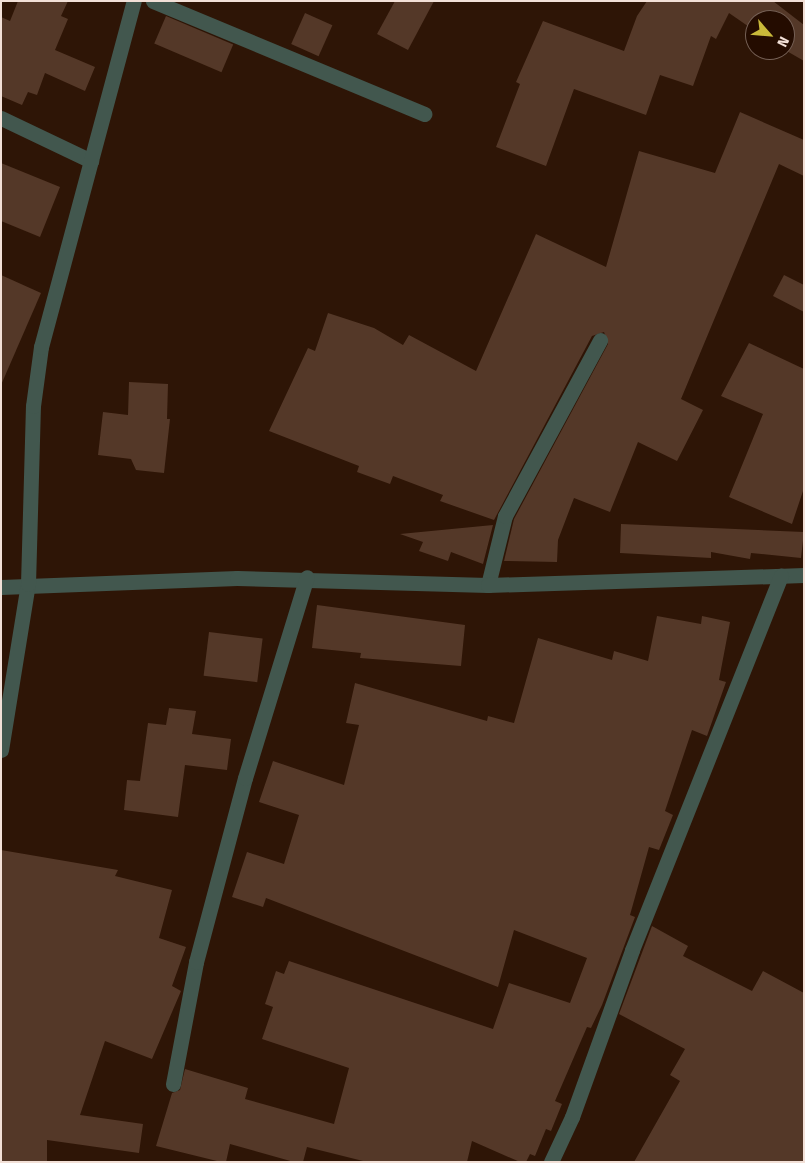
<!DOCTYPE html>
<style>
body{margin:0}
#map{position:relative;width:805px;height:1163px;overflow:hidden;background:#2e1506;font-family:"Fira Sans",sans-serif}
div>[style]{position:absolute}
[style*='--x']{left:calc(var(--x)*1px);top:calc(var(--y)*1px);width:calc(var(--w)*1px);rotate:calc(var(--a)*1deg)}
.building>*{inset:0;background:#543828;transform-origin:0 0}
.lane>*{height:15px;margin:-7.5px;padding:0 7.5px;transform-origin:7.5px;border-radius:7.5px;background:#42574e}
.street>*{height:15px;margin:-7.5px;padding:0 7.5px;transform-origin:7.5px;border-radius:7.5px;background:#42574e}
span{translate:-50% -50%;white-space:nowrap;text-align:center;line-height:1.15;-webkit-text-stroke:5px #240c00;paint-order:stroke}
.frame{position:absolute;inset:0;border:2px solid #f2e0d7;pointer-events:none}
.north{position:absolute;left:745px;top:10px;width:50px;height:50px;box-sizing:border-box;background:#240c00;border:1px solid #766156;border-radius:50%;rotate:117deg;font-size:14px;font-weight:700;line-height:20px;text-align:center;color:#f2e0d7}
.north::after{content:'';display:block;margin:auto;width:18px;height:22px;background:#caba3a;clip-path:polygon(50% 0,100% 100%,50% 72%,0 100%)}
</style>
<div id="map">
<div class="building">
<div style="clip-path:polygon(18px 1px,68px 1px,61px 16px,68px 19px,55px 50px,95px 67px,85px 91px,45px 73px,37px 95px,28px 92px,22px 105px,1px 96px,1px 17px,10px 21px)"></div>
<div style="clip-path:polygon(395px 1px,434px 1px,408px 50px,377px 34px)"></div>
<div style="clip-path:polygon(647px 1px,773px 1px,804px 25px,804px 61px,785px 50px,785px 20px,755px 20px,755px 31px,729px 13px,716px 39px,711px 36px,693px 86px,660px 75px,646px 115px,574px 89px,546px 166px,496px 147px,520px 84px,516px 82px,543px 21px,624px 51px,637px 16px)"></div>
<div style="left:305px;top:13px;width:30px;height:34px;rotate:24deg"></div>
<div style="left:166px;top:16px;width:73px;height:30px;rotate:23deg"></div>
<div style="clip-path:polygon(740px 112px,804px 140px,804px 176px,779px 164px,681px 399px,703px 410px,677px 461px,638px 442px,610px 512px,574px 498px,558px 540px,557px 562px,504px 561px,514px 519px,608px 344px,604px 332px,592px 336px,494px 520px,440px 501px,443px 495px,393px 476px,390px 484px,357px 472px,359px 466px,269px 431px,308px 348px,315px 351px,328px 313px,374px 328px,403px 345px,409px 335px,476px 371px,536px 234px,606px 267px,639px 151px,715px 173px)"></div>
<div style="clip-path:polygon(1px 163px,60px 187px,40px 237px,1px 221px)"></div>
<div style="clip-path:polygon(1px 275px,41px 293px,1px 385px)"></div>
<div style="clip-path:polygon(784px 275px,804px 285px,804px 312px,773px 296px)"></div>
<div style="clip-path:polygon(749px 343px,804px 369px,804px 488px,792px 524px,729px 497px,763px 414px,721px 396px)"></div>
<div style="clip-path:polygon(129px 382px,168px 384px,167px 419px,170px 419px,164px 473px,136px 470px,131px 459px,98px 455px,103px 412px,128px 415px)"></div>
<div style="clip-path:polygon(621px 524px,804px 532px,801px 558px,751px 553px,750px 559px,711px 552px,711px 558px,620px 553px)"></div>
<div style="clip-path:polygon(493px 525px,483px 564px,451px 552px,448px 561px,419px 551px,423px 542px,400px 534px)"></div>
<div style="clip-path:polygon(317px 605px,465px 625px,461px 666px,360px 658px,361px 653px,312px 648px)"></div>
<div style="clip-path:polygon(657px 616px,701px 624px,702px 616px,730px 622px,719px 680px,726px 682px,707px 736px,692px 730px,665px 811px,673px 815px,659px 850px,649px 847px,630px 915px,635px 917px,602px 1005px,591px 1028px,587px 1027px,555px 1101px,562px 1104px,551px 1131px,546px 1129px,535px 1156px,530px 1154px,526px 1162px,520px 1162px,472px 1141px,467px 1162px,367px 1162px,307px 1147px,303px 1162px,294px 1162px,230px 1144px,226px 1162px,221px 1162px,156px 1146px,172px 1093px,180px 1090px,185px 1069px,248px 1088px,245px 1099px,334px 1124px,349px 1068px,262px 1039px,273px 1007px,265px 1004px,276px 971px,284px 974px,289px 961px,493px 1029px,509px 983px,570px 1003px,587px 958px,514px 930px,498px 987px,266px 898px,263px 907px,232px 897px,247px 852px,284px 864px,299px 815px,259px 802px,273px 761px,344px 785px,359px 725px,346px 723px,355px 683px,487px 721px,488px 716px,514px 723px,538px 638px,612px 660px,614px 651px,648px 661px)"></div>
<div style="left:209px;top:632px;width:54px;height:44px;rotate:7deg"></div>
<div style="clip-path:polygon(169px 708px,196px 711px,192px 734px,231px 739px,227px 770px,185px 765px,178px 817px,124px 810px,127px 780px,140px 781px,148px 723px,166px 725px)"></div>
<div style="clip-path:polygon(1px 850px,118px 870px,115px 876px,172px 890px,159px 938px,186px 947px,172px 986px,181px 991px,152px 1059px,105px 1041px,80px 1115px,143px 1124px,139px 1153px,47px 1140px,47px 1162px,1px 1162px)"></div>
<div style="clip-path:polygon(652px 926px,688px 946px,683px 956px,752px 991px,763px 971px,804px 993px,804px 1162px,634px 1162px,680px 1081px,670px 1075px,685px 1049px,619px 1014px)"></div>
</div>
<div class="lane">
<div style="--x:488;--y:585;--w:71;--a:-76.2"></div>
<div style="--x:505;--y:516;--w:200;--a:-61.6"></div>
</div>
<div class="street">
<div style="--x:153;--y:1;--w:294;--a:22.6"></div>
<div style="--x:1;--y:118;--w:100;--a:25.5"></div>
<div style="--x:1;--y:587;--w:236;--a:-2.2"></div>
<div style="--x:237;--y:578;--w:251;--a:1.6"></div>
<div style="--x:488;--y:585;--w:316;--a:-1.8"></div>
<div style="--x:1;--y:750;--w:168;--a:-80.8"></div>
<div style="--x:28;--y:584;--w:178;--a:-88.4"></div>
<div style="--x:33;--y:406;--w:60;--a:-82.3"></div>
<div style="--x:41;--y:347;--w:358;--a:-75"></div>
<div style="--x:173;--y:1084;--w:124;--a:-79.3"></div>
<div style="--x:196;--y:962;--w:190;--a:-75.1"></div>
<div style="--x:245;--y:778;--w:210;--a:-72.9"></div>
<div style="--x:551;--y:1162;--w:50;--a:-65"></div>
<div style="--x:572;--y:1117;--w:177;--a:-70.2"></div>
<div style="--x:632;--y:950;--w:403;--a:-68.3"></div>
</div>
<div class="frame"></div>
<div class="north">N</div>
</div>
